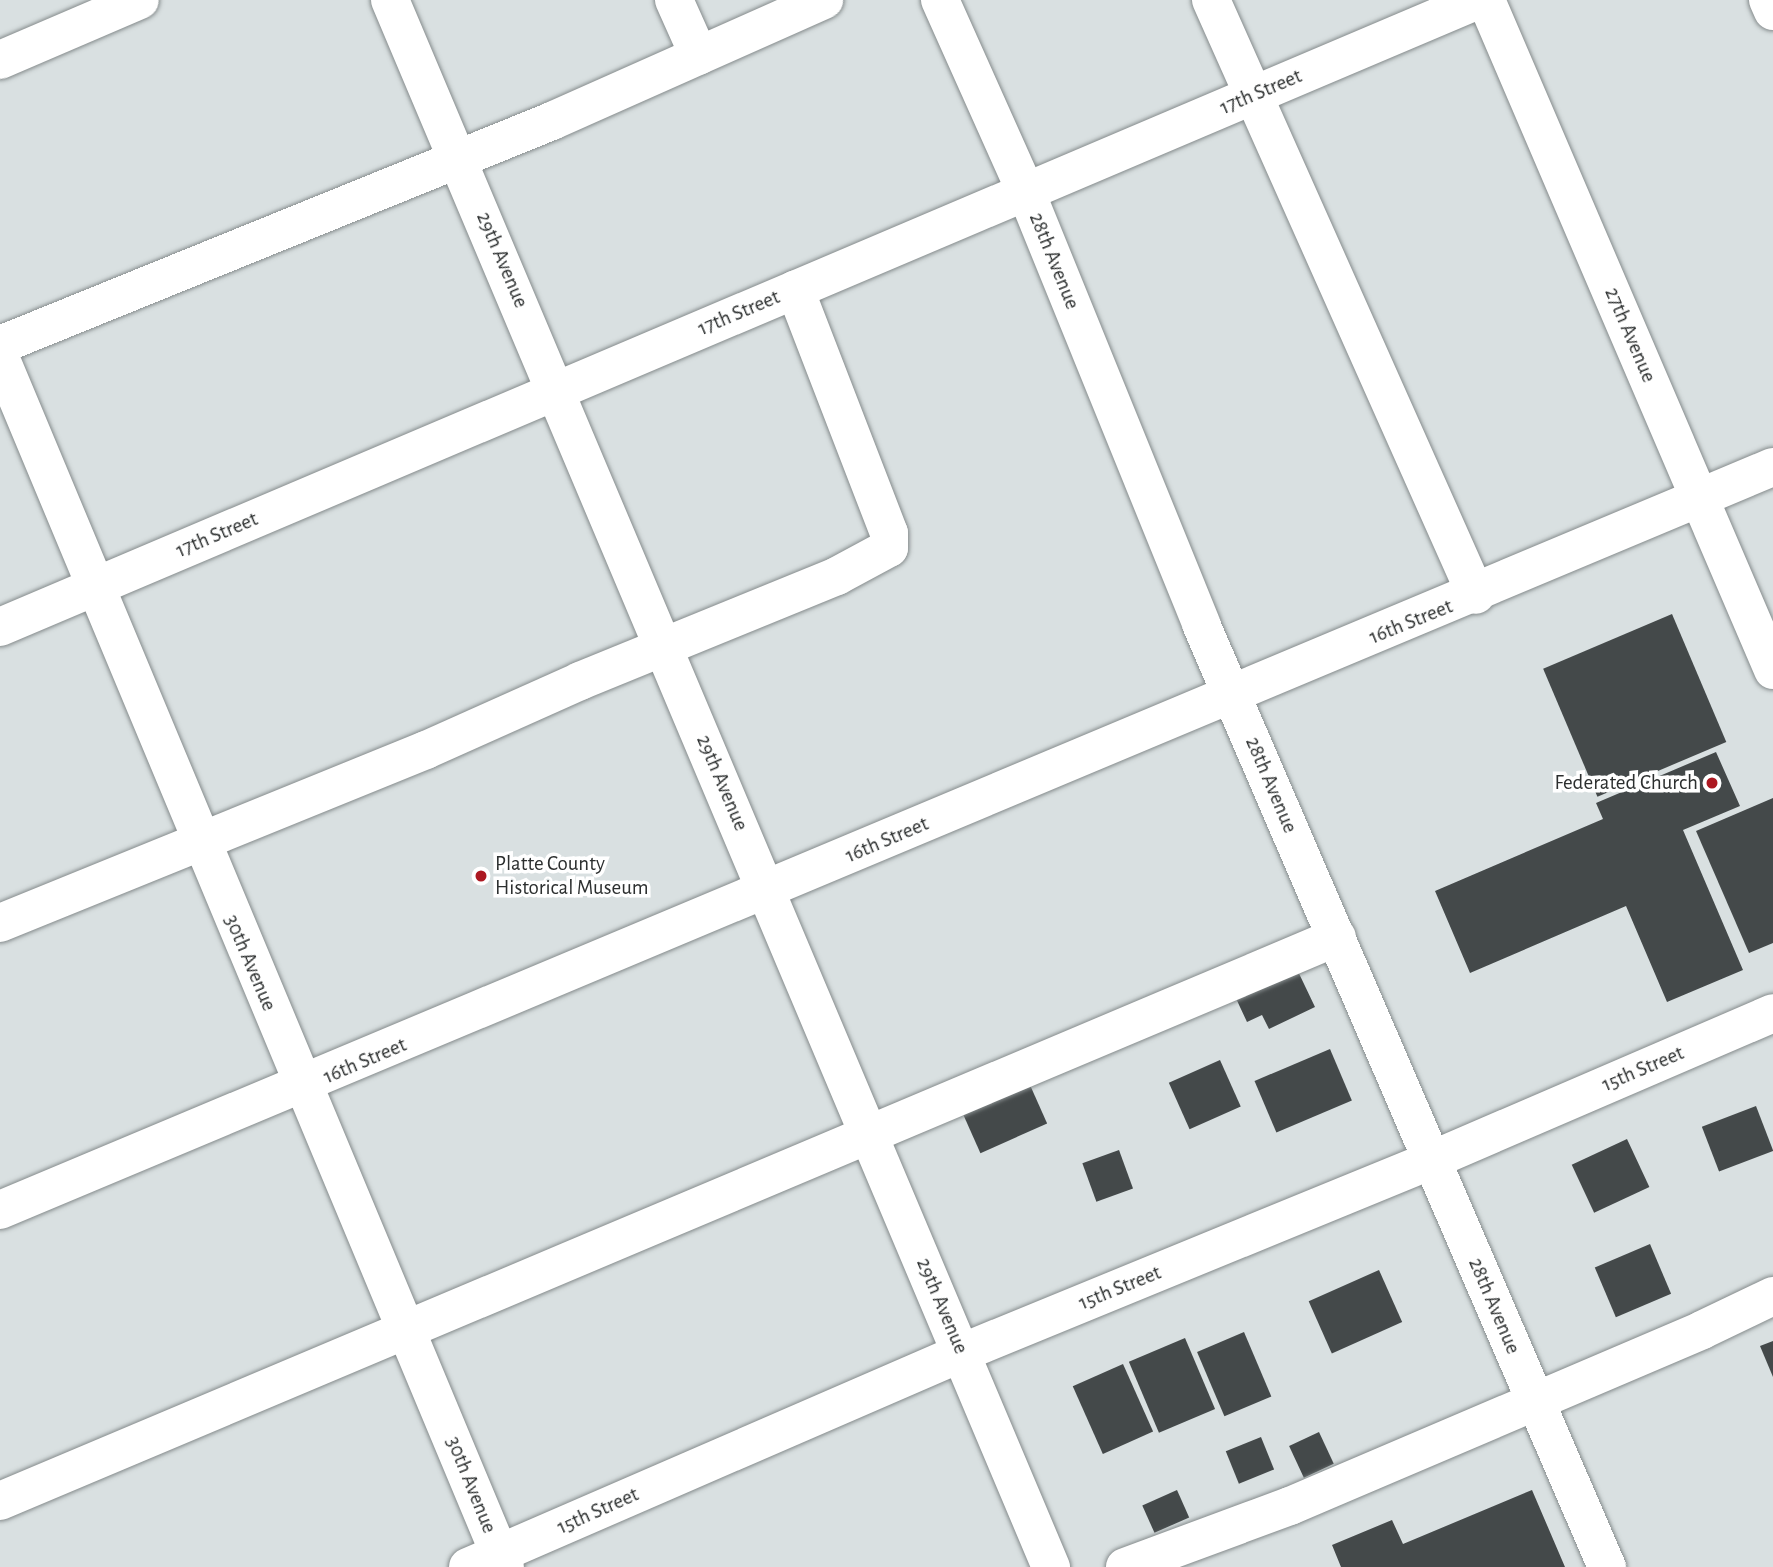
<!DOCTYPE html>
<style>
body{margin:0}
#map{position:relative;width:1773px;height:1567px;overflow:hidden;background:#d9e0e1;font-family:"Alegreya Sans",sans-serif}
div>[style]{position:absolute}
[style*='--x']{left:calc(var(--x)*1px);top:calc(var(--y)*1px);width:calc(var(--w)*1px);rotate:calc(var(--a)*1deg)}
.building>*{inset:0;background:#44494a;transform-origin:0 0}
.roads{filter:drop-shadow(0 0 2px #858b8c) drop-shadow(0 0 2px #858b8c)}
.minor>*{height:38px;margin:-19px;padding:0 19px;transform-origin:19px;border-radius:19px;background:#fff}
.major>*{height:38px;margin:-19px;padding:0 19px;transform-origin:19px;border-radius:19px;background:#fff}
.dots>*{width:19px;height:19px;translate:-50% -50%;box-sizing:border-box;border:4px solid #fff;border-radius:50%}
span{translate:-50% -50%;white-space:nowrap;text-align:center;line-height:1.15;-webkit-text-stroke:7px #fff;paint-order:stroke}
.street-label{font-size:21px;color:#2c2f2f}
.poi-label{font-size:21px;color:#2c2f2f}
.right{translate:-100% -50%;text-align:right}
.left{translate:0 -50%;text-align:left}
</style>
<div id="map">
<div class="building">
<div style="left:1672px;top:614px;width:139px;height:140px;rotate:67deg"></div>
<div style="clip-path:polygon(1716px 752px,1740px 806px,1683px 830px,1743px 970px,1667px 1002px,1626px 906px,1470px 973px,1435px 891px,1603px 819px,1596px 803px)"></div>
<div style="clip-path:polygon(1773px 798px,1773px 943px,1749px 953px,1696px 831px)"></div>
<div style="clip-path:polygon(1294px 963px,1315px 1007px,1269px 1029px,1262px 1015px,1247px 1022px,1233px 992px)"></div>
<div style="left:1330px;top:1049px;width:56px;height:82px;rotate:67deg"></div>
<div style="left:1220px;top:1060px;width:51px;height:56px;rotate:66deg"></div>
<div style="left:1026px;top:1076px;width:52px;height:73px;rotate:66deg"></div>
<div style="left:1756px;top:1106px;width:48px;height:58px;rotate:69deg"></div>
<div style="left:1627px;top:1139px;width:53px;height:61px;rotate:65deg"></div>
<div style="left:1119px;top:1150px;width:41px;height:39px;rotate:70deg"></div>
<div style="left:1650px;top:1244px;width:54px;height:60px;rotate:67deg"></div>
<div style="left:1379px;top:1270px;width:57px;height:77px;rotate:66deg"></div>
<div style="left:1244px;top:1332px;width:70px;height:51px;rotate:67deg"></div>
<div style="left:1185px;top:1338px;width:77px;height:61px;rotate:67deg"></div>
<div style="clip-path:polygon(1773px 1341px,1773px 1377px,1760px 1346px)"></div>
<div style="left:1123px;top:1364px;width:74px;height:55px;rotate:66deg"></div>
<div style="left:1319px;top:1432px;width:35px;height:33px;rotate:65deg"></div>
<div style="left:1261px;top:1437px;width:35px;height:38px;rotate:68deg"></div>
<div style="left:1177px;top:1490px;width:30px;height:38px;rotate:66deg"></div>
<div style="clip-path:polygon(1532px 1490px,1565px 1567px,1341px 1567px,1332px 1545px,1392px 1520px,1403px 1544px)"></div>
</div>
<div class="roads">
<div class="minor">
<div style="--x:390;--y:0;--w:1701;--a:67.13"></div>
<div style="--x:674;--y:0;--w:61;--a:65.9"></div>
<div style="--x:940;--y:0;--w:210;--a:65.9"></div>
<div style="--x:1026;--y:192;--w:466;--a:67.9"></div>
<div style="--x:1201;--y:624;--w:1027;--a:66.71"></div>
<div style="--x:1211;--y:0;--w:651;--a:65.99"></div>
<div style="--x:1486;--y:0;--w:729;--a:66.81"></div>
<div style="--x:1768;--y:0;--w:12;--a:66"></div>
<div style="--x:0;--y:60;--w:152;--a:-23.2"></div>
<div style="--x:0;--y:345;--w:596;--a:-22.09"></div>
<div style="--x:552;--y:121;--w:298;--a:-24"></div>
<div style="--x:0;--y:357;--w:1311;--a:67.35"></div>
<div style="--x:0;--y:923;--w:460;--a:-22.1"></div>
<div style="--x:426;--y:750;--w:169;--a:-24.1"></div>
<div style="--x:580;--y:681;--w:278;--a:-22.2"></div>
<div style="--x:837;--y:576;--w:59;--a:-28.3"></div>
<div style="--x:889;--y:548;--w:15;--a:-90"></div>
<div style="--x:889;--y:533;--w:261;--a:-111.1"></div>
<div style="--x:0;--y:1210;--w:1922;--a:-22.74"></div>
<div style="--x:0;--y:1501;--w:1451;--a:-22.87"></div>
<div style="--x:468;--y:1567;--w:537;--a:-23.46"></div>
<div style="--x:961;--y:1353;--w:509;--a:-22.28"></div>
<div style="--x:1432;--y:1160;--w:371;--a:-23.3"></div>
<div style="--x:1125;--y:1567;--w:176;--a:-20.3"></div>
<div style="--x:1290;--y:1506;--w:448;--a:-23.1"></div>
<div style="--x:1702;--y:1330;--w:79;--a:-25.6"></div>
</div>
<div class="major">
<div style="--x:0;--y:627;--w:1605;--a:-22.99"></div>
</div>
</div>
<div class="dots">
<div style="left:1712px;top:783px;background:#ac1821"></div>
<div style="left:481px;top:876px;background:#ac1821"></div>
</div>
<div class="street-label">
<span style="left:1261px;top:92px;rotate:-23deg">17th Street</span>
<span style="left:502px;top:260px;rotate:67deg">29th Avenue</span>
<span style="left:1054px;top:261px;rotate:68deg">28th Avenue</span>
<span style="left:739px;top:313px;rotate:-23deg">17th Street</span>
<span style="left:1630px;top:335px;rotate:67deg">27th Avenue</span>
<span style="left:217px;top:535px;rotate:-23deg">17th Street</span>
<span style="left:1411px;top:622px;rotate:-22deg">16th Street</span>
<span style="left:722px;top:783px;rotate:67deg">29th Avenue</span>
<span style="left:1271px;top:785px;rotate:67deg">28th Avenue</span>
<span style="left:887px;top:840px;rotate:-23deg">16th Street</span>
<span style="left:250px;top:963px;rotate:67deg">30th Avenue</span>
<span style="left:365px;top:1061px;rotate:-23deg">16th Street</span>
<span style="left:1643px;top:1069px;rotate:-23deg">15th Street</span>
<span style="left:1120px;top:1288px;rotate:-22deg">15th Street</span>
<span style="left:942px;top:1306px;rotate:67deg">29th Avenue</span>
<span style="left:1494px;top:1306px;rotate:67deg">28th Avenue</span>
<span style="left:471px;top:1485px;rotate:68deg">30th Avenue</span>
<span style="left:598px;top:1511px;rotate:-24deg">15th Street</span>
</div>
<div class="poi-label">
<span class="right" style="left:1698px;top:783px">Federated Church</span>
<span class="left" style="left:495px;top:876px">Platte County<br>Historical Museum</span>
</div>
</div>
